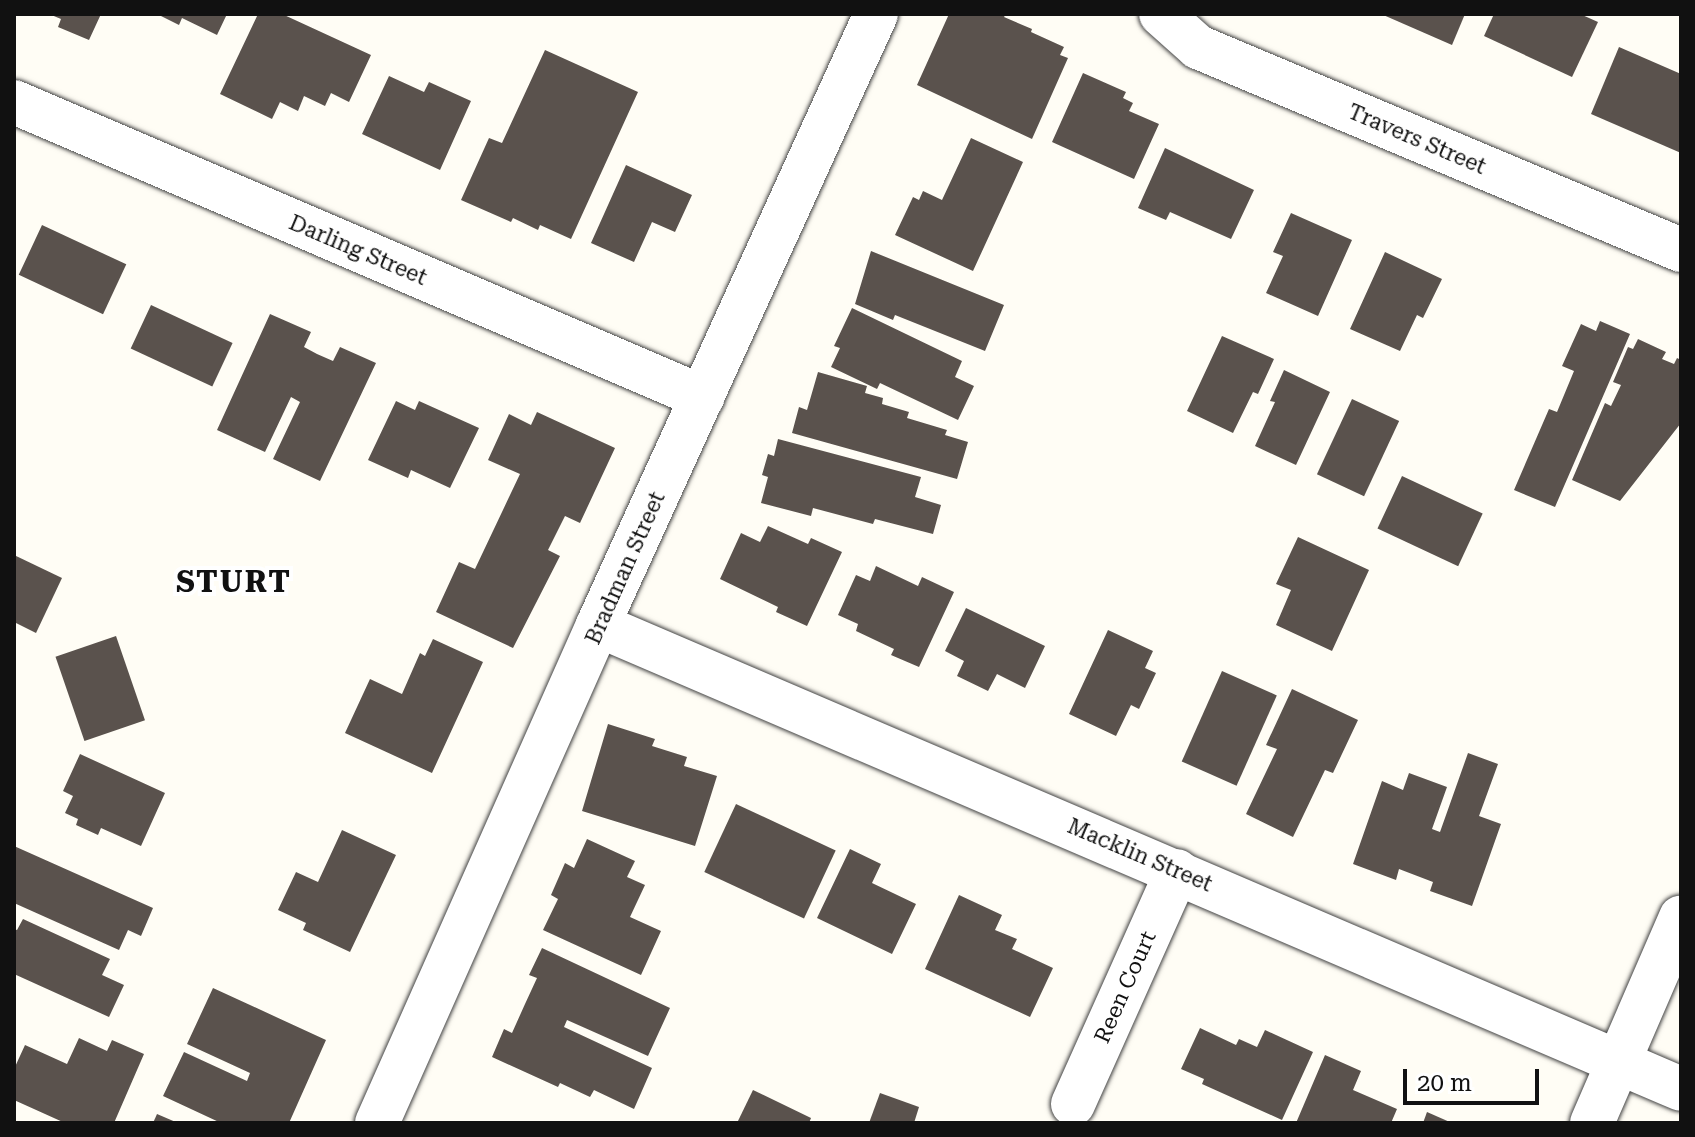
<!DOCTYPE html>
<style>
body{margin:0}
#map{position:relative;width:1695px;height:1137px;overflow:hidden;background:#fffdf5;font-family:"Roboto Serif",serif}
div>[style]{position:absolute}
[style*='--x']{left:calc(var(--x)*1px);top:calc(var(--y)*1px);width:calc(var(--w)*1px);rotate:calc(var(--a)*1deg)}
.building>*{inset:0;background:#5a524d;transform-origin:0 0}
.roads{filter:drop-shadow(0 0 2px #444) drop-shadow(0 0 2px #444)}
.minor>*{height:44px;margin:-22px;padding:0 22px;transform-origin:22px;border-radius:22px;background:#fff}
span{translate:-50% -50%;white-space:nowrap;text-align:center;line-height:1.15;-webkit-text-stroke:8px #fff;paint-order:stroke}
.street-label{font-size:22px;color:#111}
.district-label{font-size:30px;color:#111;font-weight:700;letter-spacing:2px}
.frame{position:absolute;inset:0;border:16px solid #111;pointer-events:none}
.scale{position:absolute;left:1403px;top:1069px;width:136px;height:36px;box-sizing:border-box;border:4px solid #111;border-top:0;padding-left:10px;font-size:24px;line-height:28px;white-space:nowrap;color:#111;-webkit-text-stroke:6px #fff;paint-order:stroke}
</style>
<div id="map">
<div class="building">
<div style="clip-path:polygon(49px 14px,101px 14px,89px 40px,58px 27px,61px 19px)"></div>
<div style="clip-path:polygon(157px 14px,227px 14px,217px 35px,182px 18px,179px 25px)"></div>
<div style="clip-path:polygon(258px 14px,282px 14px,371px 55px,349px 102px,331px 93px,325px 106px,304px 96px,298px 111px,280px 102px,272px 119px,220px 94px)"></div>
<div style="clip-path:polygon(949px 14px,1006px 14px,1004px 17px,1032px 29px,1031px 32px,1064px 47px,1060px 55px,1068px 58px,1032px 139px,917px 85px)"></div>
<div style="clip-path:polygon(1381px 14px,1465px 14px,1452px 45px)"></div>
<div style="clip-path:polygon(1494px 14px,1580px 14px,1598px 22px,1572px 77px,1484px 36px)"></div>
<div style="clip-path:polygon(1619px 47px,1681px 74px,1681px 153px,1591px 114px)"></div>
<div style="clip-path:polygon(545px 50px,638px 92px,571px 239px,540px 225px,538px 230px,513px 218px,511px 222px,461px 200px,489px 138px,502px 143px)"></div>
<div style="clip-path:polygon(1083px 73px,1126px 92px,1123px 98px,1133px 103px,1129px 111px,1159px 124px,1134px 179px,1052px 142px)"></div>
<div style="clip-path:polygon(389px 76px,424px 92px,429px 82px,471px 101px,440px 170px,362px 134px)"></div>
<div style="clip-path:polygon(971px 138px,1023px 162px,973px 271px,895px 235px,913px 197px,919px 200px,923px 191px,942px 200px)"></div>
<div style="clip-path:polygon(1165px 148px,1254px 190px,1231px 239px,1170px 212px,1166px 220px,1138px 208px)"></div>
<div style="clip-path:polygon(626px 165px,692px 195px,675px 232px,652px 222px,634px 262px,591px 243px)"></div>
<div style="clip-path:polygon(1291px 213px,1352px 240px,1318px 316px,1266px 293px,1283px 256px,1273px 252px)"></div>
<div style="left:42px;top:225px;width:93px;height:55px;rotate:25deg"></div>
<div style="clip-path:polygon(871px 251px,1004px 305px,985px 351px,895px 315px,893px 320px,855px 304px)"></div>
<div style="clip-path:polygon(1385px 252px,1442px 279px,1423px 318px,1417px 315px,1400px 351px,1350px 329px)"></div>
<div style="left:151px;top:305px;width:90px;height:48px;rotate:25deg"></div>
<div style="clip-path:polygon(852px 308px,962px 361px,955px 377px,974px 386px,958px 420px,880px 383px,877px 389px,831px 367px,840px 348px,834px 346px)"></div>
<div style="clip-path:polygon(270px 314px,311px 332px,304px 347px,317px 354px,333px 361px,340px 347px,376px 363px,320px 481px,273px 459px,300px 402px,291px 397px,265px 452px,217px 430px)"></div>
<div style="clip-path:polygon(1600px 321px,1630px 334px,1555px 507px,1514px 490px,1549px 409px,1557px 412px,1574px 371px,1562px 366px,1581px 324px,1596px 331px)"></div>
<div style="clip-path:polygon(1222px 336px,1274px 359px,1258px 394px,1253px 392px,1233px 433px,1187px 411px)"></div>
<div style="clip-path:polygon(1638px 339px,1666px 352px,1662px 359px,1674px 364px,1677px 358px,1681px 360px,1681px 423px,1620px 501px,1572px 480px,1605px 403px,1611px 406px,1621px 385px,1613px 382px,1628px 347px,1633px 349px)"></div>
<div style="clip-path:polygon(1284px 370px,1330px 392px,1296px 465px,1255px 446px,1275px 402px,1270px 401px)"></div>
<div style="clip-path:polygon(818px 372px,867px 386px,865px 393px,883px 398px,882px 404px,909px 412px,907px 418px,947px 430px,945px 435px,968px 442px,957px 479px,792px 433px,799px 407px,807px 410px)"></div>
<div style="left:1352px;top:399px;width:52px;height:83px;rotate:25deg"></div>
<div style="clip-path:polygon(396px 401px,415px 410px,419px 401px,479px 428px,450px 488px,411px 470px,408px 478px,368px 460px)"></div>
<div style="clip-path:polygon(537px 412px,615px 448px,580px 523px,565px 516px,548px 550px,560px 556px,513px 648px,436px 612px,459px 562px,475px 569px,520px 474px,488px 460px,509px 414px,531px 425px)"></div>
<div style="clip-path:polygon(778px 439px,921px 477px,915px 497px,941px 505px,933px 534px,875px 519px,873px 524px,813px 508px,811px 516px,761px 503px,768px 477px,762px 475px,768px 454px,774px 456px)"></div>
<div style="left:1402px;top:476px;width:89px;height:58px;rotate:25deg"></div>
<div style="clip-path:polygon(768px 526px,808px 544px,811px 538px,842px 552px,807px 626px,776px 612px,778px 607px,720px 579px,741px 533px,760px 542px)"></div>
<div style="clip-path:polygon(1298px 537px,1369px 570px,1332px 651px,1276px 625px,1291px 590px,1276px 584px)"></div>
<div style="clip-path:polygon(14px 555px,62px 578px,36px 633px,14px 622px)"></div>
<div style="clip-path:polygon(876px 566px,918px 586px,922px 577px,954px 592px,919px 667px,891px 655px,894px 649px,856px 631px,858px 624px,838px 615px,856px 575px,870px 581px)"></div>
<div style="clip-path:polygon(966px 608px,1045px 646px,1025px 688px,997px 674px,988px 691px,957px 676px,964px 661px,945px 651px)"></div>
<div style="clip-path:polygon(1108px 630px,1153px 651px,1145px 668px,1156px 673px,1139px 709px,1131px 705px,1116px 736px,1069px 714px)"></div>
<div style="left:116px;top:636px;width:89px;height:64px;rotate:71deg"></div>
<div style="clip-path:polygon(433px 639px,483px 662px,432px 773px,345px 733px,370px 679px,402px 694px,420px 653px,425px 656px)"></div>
<div style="left:1222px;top:671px;width:60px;height:99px;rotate:24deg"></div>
<div style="clip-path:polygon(1292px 689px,1358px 720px,1333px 773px,1325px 770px,1293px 837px,1246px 814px,1277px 749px,1266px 745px)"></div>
<div style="clip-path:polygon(608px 724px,655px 739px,652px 746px,687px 757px,684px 766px,717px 776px,695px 846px,582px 811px)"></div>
<div style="clip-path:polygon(1468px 753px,1498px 764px,1479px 816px,1501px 824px,1472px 906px,1430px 891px,1433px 882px,1399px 869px,1396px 880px,1353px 864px,1382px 781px,1403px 790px,1409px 773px,1447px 787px,1432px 829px,1440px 832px)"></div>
<div style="clip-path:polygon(80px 754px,165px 793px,141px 846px,101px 828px,98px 835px,76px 825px,78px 819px,65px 813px,73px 796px,63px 791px)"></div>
<div style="left:736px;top:804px;width:110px;height:75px;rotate:25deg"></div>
<div style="clip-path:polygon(342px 830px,396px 855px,350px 952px,303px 930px,306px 923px,278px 910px,296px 872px,318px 882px)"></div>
<div style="clip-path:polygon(587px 839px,635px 861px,627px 877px,645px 885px,630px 917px,661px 931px,641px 975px,543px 930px,558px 899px,551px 895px,565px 863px,574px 868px)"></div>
<div style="clip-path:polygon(14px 846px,153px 908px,141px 936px,128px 930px,119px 950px,14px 903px)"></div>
<div style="clip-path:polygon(850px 849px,881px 864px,872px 883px,916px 904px,892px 954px,817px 918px)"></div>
<div style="clip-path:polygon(959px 895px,1002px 915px,995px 930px,1017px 939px,1012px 949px,1053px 968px,1030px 1017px,925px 969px)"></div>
<div style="clip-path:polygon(23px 919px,110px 959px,102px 975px,124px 985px,109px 1017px,14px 974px,14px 929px,17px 930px)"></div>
<div style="clip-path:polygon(542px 948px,670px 1008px,648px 1056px,567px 1020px,564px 1027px,652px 1068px,634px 1109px,594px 1090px,590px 1097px,560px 1083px,558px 1087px,492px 1057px,504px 1029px,512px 1033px,525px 1004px,537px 978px,529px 975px)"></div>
<div style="clip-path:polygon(213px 988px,326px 1040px,289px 1123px,221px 1123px,163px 1096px,184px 1052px,247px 1081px,250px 1073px,187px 1044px)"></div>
<div style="clip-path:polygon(1200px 1028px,1236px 1045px,1239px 1039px,1257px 1047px,1265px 1030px,1313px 1052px,1282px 1120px,1202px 1084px,1204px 1079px,1181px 1069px)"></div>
<div style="clip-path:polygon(79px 1038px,107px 1051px,112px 1040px,144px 1054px,114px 1123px,65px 1123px,14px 1100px,14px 1069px,25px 1045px,67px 1064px)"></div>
<div style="clip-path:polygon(1325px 1055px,1361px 1071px,1353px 1090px,1397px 1109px,1391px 1123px,1296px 1123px)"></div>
<div style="clip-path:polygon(753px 1090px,811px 1118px,809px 1123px,737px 1123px)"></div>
<div style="clip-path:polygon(880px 1093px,919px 1107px,914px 1123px,869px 1123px)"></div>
<div style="clip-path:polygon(1427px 1112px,1452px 1123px,1423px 1123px)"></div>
<div style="clip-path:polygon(157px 1114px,178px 1123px,153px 1123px)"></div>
</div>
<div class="roads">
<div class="minor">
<div style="--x:1161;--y:14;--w:50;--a:41.7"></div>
<div style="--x:1198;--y:47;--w:524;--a:22.8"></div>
<div style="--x:14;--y:102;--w:749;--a:23.21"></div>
<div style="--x:598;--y:625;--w:1178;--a:23.19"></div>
<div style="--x:1073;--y:1104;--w:255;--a:-65.9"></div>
<div style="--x:377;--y:1123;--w:545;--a:-66.07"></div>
<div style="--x:598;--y:625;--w:671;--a:-65.53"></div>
<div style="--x:1592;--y:1123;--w:224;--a:-66.6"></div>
</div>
</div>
<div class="street-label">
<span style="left:1417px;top:139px;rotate:23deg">Travers Street</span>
<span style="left:358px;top:250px;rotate:23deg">Darling Street</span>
<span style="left:625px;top:568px;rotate:-66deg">Bradman Street</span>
<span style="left:1140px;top:855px;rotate:23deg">Macklin Street</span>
<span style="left:1125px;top:987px;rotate:-66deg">Reen Court</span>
</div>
<div class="district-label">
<span style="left:234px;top:582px">STURT</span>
</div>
<div class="frame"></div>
<div class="scale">20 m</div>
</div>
